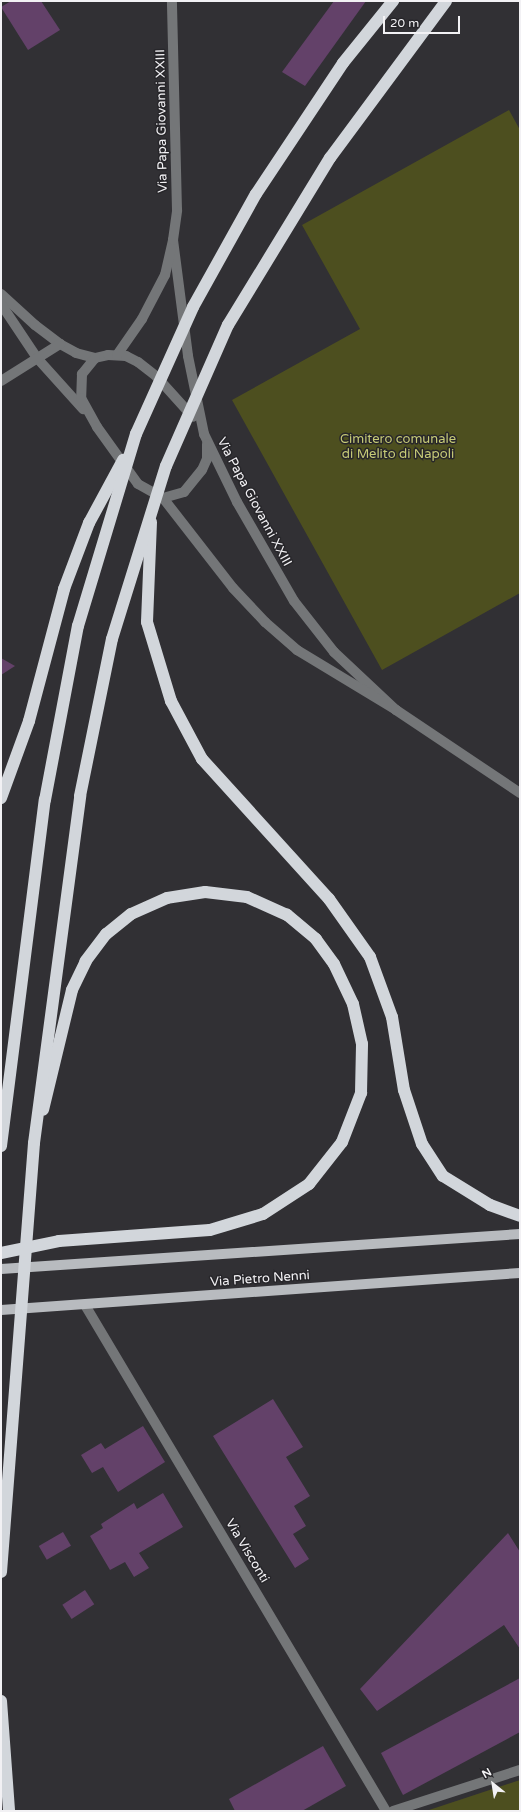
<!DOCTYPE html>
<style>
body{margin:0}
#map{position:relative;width:521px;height:1812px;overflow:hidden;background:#313034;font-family:"Varela Round",sans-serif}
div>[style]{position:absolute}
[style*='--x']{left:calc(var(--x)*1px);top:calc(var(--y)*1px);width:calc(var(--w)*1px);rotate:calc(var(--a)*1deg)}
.green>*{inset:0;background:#4d4f1f}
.building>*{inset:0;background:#634169;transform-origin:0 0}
.minor>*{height:10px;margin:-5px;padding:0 5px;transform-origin:5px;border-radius:5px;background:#747678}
.major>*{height:10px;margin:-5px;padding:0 5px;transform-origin:5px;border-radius:5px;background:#b8bbbf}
.highway>*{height:12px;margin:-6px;padding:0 6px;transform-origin:6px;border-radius:6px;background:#d2d6db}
.highway-bridge>*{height:12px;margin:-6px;padding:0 6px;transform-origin:6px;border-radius:6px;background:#d2d6db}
span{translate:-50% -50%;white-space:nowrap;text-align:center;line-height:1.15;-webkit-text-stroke:3px #27262a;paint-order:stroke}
.street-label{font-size:13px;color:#f2f1f4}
.park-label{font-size:13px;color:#c7cb77}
.frame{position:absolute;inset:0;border:2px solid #f2f1f4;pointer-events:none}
.north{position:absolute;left:473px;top:1764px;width:40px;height:40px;-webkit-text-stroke:3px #27262a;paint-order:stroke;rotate:330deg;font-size:11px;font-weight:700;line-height:16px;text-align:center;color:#f2f1f4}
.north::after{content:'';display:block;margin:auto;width:14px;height:18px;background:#f2f1f4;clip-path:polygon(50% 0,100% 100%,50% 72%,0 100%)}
.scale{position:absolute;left:383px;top:16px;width:77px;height:18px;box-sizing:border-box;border:2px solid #f2f1f4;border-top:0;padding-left:5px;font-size:12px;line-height:14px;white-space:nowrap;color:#f2f1f4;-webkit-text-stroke:3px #27262a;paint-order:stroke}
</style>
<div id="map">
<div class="green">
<div style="clip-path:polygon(509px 110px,520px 130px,520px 593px,382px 670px,232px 400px,360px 329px,302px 225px)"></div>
<div style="clip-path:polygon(520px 1780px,520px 1811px,426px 1811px)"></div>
</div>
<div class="building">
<div style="clip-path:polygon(11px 1px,41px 1px,60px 30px,28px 50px,1px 7px)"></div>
<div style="clip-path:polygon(334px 1px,366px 1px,305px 86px,282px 72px)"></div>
<div style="clip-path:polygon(1px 658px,15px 666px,1px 675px)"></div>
<div style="clip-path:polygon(273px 1399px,303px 1447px,286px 1457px,310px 1496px,294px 1506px,306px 1526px,293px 1534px,309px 1559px,295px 1568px,213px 1436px)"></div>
<div style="clip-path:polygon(143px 1426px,165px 1462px,118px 1492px,103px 1467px,92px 1473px,81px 1455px,101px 1443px,105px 1449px)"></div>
<div style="clip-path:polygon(163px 1493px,183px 1527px,139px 1553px,149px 1568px,134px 1577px,125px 1562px,110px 1570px,90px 1536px,103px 1528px,101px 1524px,134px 1503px,137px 1509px)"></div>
<div style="left:63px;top:1532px;width:16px;height:28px;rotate:60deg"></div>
<div style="clip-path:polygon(508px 1533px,520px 1552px,520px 1649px,504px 1625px,377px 1711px,360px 1689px)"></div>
<div style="left:85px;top:1590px;width:17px;height:27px;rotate:57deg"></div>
<div style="clip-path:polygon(520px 1678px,520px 1732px,403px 1795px,381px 1753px)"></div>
<div style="clip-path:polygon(323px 1746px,346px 1786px,302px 1811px,235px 1811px,229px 1799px)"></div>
</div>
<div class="minor">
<div style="--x:173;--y:240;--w:117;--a:82.6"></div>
<div style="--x:188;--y:356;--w:80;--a:78.4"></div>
<div style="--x:204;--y:434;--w:76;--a:64.1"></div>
<div style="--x:237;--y:502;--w:114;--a:60.1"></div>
<div style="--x:294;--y:601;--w:65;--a:51.9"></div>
<div style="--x:334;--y:652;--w:85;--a:43.1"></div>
<div style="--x:1;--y:294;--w:46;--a:42.4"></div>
<div style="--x:35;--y:325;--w:31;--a:37"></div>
<div style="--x:60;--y:344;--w:18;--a:29"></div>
<div style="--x:76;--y:353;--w:20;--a:15"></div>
<div style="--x:95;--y:358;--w:13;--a:-13"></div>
<div style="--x:108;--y:355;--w:18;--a:3"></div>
<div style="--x:126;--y:356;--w:13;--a:27"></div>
<div style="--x:138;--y:362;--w:23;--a:38"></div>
<div style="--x:156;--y:376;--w:55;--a:47.9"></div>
<div style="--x:1;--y:304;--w:65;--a:56.3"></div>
<div style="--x:37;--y:358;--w:69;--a:48"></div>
<div style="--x:117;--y:355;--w:44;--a:-55.2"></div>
<div style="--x:142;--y:319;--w:50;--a:-62.4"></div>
<div style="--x:165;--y:275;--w:36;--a:-77"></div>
<div style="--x:173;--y:240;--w:30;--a:-82"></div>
<div style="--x:177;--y:210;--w:209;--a:-91.4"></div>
<div style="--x:95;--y:358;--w:21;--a:129"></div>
<div style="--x:82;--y:374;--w:24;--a:92"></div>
<div style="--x:81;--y:398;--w:33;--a:61"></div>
<div style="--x:97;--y:427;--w:70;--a:54.3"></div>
<div style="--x:138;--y:484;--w:29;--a:29"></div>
<div style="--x:163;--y:498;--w:22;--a:-16"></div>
<div style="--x:184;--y:492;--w:28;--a:-51"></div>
<div style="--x:202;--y:470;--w:12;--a:-66"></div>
<div style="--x:207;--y:459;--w:15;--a:-90"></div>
<div style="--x:1;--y:381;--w:70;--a:-32.1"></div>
<div style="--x:163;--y:498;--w:114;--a:52.1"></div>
<div style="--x:233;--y:588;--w:47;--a:46.7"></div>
<div style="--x:265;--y:622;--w:43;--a:41.2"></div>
<div style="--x:297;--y:650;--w:116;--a:31.2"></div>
<div style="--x:396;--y:710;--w:149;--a:33.8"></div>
<div style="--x:85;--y:1305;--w:589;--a:59.25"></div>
<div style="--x:393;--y:1811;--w:133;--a:-17.9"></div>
</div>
<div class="major">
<div style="--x:1;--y:1269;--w:520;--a:-3.86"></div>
<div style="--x:1;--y:1310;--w:520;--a:-4.08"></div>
</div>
<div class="highway">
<div style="--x:151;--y:522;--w:100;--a:92.3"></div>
<div style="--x:147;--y:622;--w:83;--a:73.1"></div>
<div style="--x:171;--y:701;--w:66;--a:61.9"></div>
<div style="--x:202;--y:759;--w:189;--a:47.8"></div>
<div style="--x:329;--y:899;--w:71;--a:54.7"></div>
<div style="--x:370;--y:957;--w:64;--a:69.9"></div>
<div style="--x:392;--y:1017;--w:74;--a:80.7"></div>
<div style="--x:404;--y:1090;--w:57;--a:71.6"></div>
<div style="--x:422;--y:1144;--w:38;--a:57"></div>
<div style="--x:443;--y:1176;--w:55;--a:31.7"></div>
<div style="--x:490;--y:1205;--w:32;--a:20"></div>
<div style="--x:1;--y:1146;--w:349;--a:-82.8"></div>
<div style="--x:1;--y:1253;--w:59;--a:-11.7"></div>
<div style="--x:59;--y:1241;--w:151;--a:-4.2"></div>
<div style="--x:210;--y:1230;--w:55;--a:-16.8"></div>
<div style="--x:263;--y:1214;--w:55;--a:-33.1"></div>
<div style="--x:309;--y:1184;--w:53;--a:-51.8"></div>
<div style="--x:342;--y:1142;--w:53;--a:-68.8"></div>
<div style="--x:361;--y:1093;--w:49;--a:-88.8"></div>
<div style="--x:362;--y:1044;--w:41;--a:-102.7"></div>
<div style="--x:353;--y:1004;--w:44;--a:-115.4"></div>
<div style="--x:334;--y:964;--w:31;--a:-126"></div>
<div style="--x:316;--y:939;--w:38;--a:-140"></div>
<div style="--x:287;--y:915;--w:44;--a:-155.8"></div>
<div style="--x:247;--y:897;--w:42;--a:-173.2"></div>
<div style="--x:205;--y:892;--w:38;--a:171"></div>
<div style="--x:167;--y:898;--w:39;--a:156"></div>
<div style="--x:131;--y:914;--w:32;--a:141"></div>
<div style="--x:106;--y:934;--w:34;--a:127"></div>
<div style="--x:86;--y:961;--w:32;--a:116"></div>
<div style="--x:72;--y:990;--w:123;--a:103.6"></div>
<div style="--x:1;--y:1701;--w:110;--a:85.8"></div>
</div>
<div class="highway-bridge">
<div style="--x:1;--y:798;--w:82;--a:-70"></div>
<div style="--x:29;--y:721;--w:137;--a:-75.1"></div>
<div style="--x:64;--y:589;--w:71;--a:-69.3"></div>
<div style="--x:89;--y:523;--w:72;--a:-61.6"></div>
<div style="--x:45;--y:800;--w:177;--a:-79.3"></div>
<div style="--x:78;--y:626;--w:201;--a:-73.2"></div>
<div style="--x:136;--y:434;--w:139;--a:-65.8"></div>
<div style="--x:193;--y:307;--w:129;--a:-60.9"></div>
<div style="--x:256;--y:194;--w:157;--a:-56.4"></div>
<div style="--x:343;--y:63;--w:80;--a:-51.1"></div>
<div style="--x:1;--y:1572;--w:430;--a:-85.6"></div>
<div style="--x:34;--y:1143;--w:350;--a:-82.4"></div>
<div style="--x:80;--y:796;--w:160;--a:-78.5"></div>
<div style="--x:112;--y:639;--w:181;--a:-72.7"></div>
<div style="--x:166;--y:466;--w:154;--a:-66.3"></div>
<div style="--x:228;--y:325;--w:196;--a:-58.6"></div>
<div style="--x:330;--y:158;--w:195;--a:-53.5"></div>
</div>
<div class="street-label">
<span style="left:162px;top:121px;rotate:-91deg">Via Papa Giovanni XXIII</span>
<span style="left:254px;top:502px;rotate:62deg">Via Papa Giovanni XXIII</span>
<span style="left:260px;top:1279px;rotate:-4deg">Via Pietro Nenni</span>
<span style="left:247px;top:1551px;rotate:59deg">Via Visconti</span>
</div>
<div class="park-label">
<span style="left:398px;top:447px">Cimitero comunale<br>di Melito di Napoli</span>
</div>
<div class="frame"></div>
<div class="north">N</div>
<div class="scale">20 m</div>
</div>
